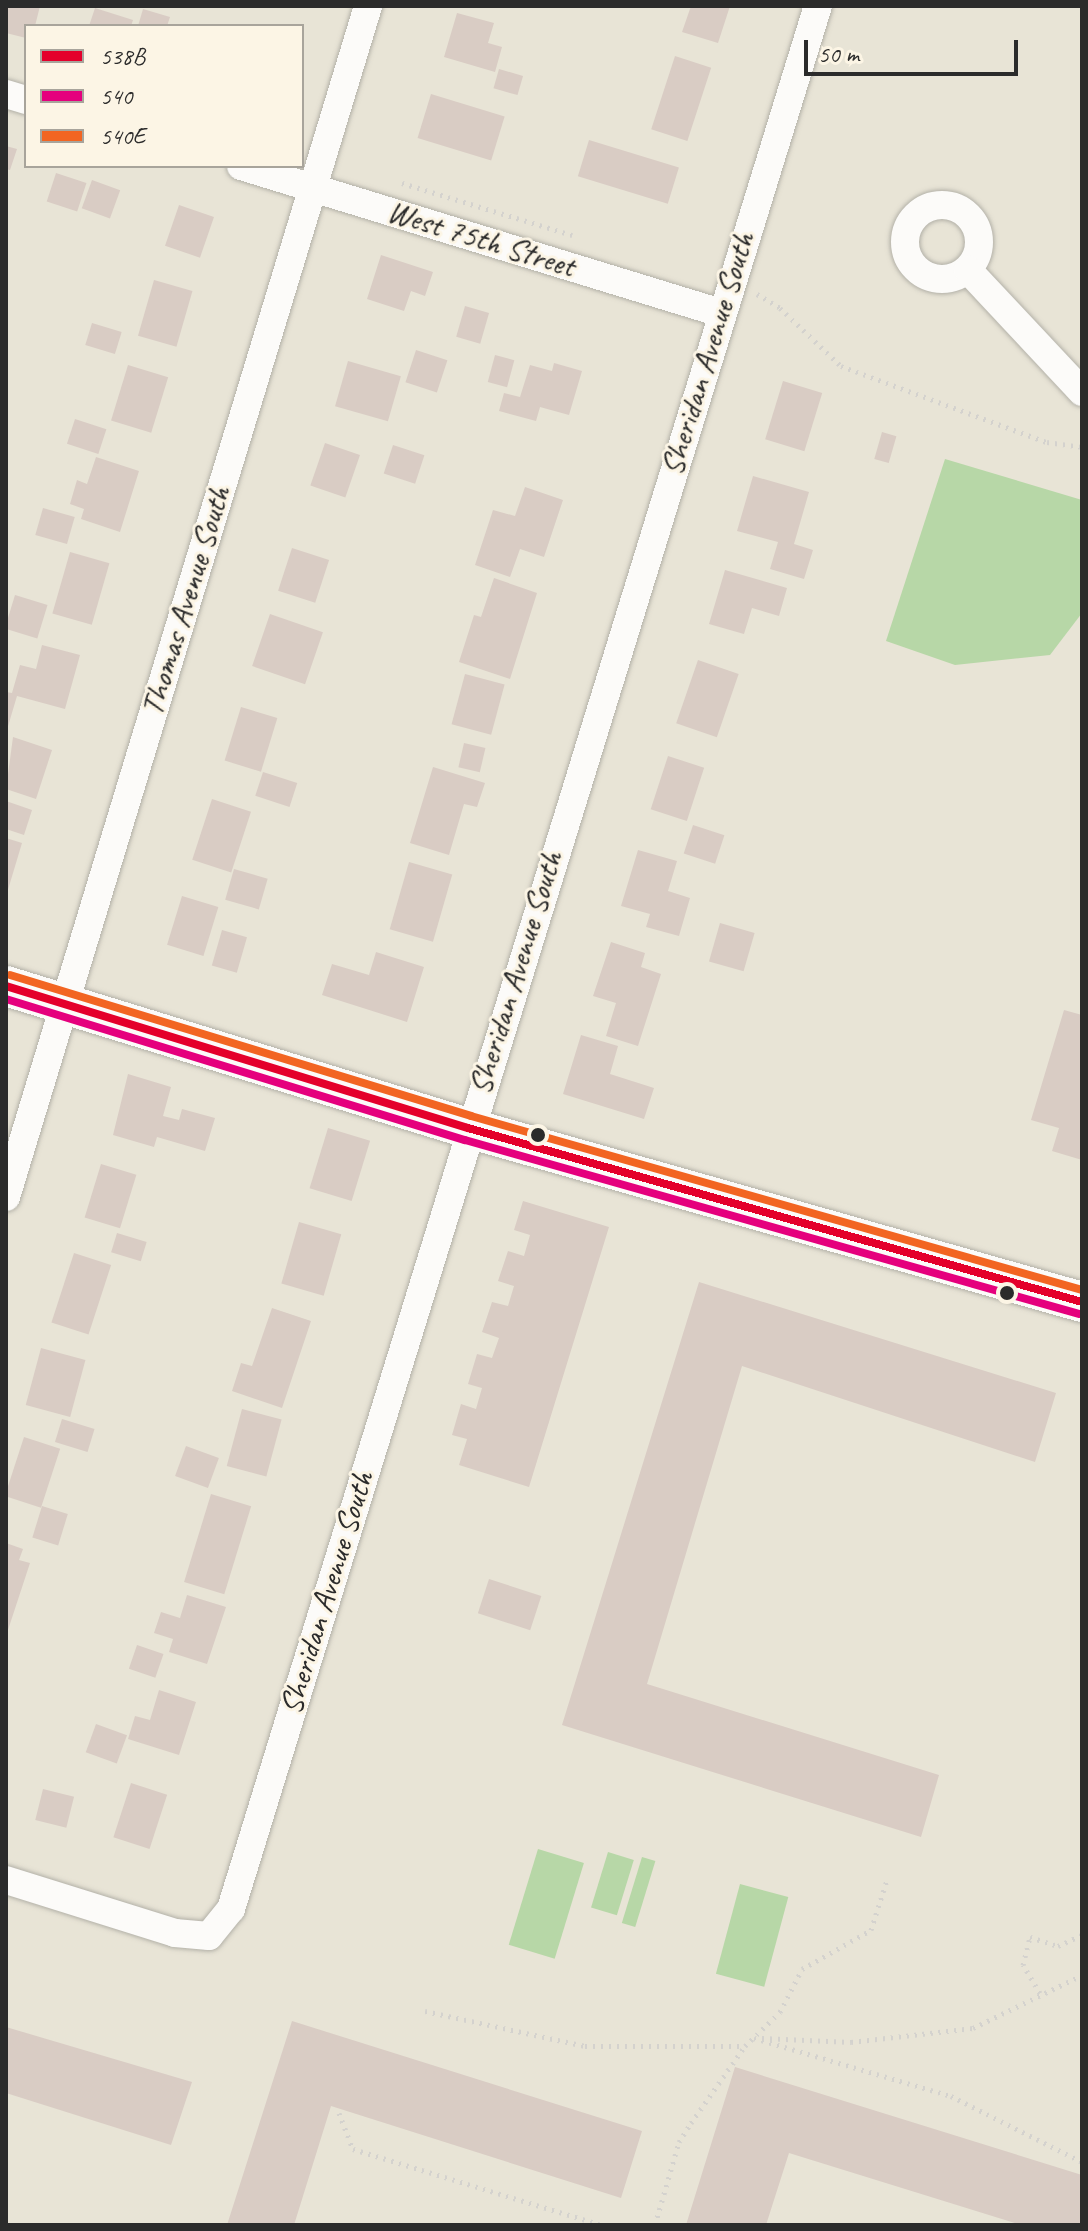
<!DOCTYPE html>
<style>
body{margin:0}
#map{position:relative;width:1088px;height:2231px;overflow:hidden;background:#e8e4d6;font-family:Caveat,sans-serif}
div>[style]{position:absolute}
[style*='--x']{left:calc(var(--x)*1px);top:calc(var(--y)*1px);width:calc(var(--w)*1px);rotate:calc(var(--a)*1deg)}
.green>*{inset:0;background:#b7d7a7;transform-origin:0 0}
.building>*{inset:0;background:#d9ccc4;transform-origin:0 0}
.path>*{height:5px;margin-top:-2.5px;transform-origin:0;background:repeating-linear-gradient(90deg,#d4d2ce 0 2px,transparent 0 8px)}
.roads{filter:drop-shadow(0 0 2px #b3b1a8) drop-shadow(0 0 2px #b3b1a8)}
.street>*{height:28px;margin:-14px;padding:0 14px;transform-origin:14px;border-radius:14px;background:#fcfbf9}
.street>.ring{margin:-14px;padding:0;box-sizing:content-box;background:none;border:28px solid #fcfbf9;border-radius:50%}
.secondary>*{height:40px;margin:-20px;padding:0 20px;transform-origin:20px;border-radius:20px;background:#fcfbf9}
.bus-1>*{height:8px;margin:-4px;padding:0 4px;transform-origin:4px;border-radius:4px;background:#e4002b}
.bus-2>*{height:8px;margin:-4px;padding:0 4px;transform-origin:4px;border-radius:4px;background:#e5007d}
.bus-3>*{height:8px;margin:-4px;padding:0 4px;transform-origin:4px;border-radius:4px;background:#f26522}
.dots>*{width:22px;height:22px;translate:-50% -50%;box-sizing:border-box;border:4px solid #fcf5e5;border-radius:50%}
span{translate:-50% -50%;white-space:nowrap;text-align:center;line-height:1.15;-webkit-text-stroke:6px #fcf5e5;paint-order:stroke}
.street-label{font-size:32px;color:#2b2b2b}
.frame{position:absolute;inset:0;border:8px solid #2b2b2b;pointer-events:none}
.legend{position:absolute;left:24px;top:24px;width:280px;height:144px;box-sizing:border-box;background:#fcf5e5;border:2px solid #a8a49b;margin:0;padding:10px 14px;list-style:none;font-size:24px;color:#2b2b2b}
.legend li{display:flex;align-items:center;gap:16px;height:40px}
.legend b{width:40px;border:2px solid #a8a49b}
.scale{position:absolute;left:804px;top:40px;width:214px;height:36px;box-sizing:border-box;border:4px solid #2b2b2b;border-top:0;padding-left:10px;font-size:24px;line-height:28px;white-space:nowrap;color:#2b2b2b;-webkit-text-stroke:6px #fcf5e5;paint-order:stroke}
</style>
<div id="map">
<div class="green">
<div style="clip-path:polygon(945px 459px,1082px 500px,1082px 613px,1050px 655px,955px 665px,886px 641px)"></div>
<div style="left:538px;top:1849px;width:48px;height:100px;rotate:17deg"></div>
<div style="left:608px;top:1852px;width:27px;height:58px;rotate:17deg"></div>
<div style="left:642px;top:1857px;width:14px;height:69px;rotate:17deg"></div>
<div style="left:740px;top:1884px;width:50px;height:93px;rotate:15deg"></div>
</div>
<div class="building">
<div style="clip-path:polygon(8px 6px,40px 6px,35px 26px,26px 26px,26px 38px,6px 33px)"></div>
<div style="clip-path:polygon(691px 6px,730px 6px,718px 43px,682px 32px)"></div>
<div style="clip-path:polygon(95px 8px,133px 20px,131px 26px,89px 26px)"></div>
<div style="clip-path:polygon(143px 9px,170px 17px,167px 26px,138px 26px)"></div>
<div style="clip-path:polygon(457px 13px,494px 23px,488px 43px,502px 47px,495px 72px,444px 57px)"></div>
<div style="left:675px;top:56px;width:38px;height:77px;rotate:18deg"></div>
<div style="left:499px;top:69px;width:25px;height:20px;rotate:16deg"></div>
<div style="left:431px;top:94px;width:77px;height:46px;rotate:17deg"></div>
<div style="left:589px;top:140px;width:94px;height:38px;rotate:17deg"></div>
<div style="clip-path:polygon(6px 146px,17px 149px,10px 170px,6px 169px)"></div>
<div style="left:56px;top:173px;width:32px;height:30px;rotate:18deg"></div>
<div style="left:92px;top:180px;width:30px;height:30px;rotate:20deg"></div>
<div style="left:179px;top:205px;width:37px;height:43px;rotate:19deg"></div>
<div style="clip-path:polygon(381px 255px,433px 272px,425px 296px,411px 291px,404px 311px,367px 299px)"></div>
<div style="left:154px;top:280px;width:40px;height:58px;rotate:16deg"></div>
<div style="left:465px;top:306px;width:25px;height:32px;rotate:16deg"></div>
<div style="left:92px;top:323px;width:31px;height:23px;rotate:17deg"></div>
<div style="left:416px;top:350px;width:33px;height:34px;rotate:18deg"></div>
<div style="left:495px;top:355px;width:20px;height:28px;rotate:15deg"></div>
<div style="left:348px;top:361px;width:55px;height:47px;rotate:16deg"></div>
<div style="clip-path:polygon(554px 363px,582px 371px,569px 415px,540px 407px,536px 421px,499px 411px,504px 393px,520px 397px,530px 365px,552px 371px)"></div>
<div style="left:128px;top:365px;width:42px;height:58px;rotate:17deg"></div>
<div style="left:783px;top:381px;width:41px;height:61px;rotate:17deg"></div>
<div style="left:75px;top:419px;width:33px;height:26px;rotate:18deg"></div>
<div style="left:882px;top:432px;width:15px;height:28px;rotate:16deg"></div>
<div style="left:325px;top:443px;width:37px;height:45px;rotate:19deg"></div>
<div style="left:393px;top:445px;width:33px;height:30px;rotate:18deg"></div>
<div style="clip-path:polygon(96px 457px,139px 471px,120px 532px,81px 519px,84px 509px,70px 504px,77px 480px,87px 484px)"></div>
<div style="clip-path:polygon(753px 476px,809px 492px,794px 544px,813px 550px,804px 579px,770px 569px,778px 542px,737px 531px)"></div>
<div style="clip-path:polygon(525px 487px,563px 500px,544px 557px,520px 549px,510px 577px,475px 565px,493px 510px,515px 516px)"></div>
<div style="left:43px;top:508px;width:33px;height:28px;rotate:16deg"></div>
<div style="left:292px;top:548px;width:39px;height:45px;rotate:18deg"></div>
<div style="left:70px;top:552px;width:41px;height:64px;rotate:16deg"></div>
<div style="clip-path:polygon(725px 570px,787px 588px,779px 616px,752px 608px,744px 634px,709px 624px)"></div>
<div style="clip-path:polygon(494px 578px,537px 593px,510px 679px,459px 662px,474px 615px,481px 617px)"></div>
<div style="left:15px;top:595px;width:34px;height:35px;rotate:17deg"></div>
<div style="left:270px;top:614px;width:56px;height:55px;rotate:19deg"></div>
<div style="clip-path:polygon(42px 645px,80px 655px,65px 709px,17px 696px,6px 733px,6px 692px,12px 693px,20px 665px,36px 669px)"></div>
<div style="left:698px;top:660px;width:43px;height:67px;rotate:19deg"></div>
<div style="left:465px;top:674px;width:41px;height:52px;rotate:15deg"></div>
<div style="left:241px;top:707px;width:38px;height:56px;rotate:17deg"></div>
<div style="clip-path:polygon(13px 737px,52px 750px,36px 799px,6px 789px)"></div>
<div style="left:464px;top:743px;width:22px;height:25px;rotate:13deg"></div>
<div style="left:668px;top:756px;width:38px;height:56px;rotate:18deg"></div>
<div style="clip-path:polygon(433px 767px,485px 783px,477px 807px,464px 804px,449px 855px,410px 843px)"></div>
<div style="left:263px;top:772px;width:36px;height:25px;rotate:18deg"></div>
<div style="left:212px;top:799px;width:41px;height:64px;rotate:18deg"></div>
<div style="clip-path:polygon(6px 801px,32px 810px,24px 835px,6px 829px)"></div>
<div style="left:693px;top:825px;width:33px;height:30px;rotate:18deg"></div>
<div style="clip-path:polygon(6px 838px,22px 843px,7px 893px,6px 893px)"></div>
<div style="clip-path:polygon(638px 850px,677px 861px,668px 891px,690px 898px,679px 936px,646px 927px,650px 914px,621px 906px)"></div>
<div style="left:409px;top:862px;width:45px;height:70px;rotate:16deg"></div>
<div style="left:234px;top:869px;width:35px;height:32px;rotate:16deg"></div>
<div style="left:182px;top:896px;width:38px;height:51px;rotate:17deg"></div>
<div style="left:720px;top:923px;width:36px;height:40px;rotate:16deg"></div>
<div style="left:222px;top:930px;width:26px;height:37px;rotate:16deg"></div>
<div style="clip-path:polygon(611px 942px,645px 953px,641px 967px,661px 974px,638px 1046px,606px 1036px,616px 1003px,593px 996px)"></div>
<div style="clip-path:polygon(376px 952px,424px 967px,407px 1022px,322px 995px,332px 964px,369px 975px)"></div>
<div style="clip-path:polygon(1064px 1010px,1082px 1015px,1082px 1160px,1052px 1151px,1059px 1128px,1031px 1120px)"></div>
<div style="clip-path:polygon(581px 1035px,618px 1046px,610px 1074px,654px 1088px,644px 1119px,563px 1094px)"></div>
<div style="clip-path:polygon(128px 1074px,171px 1087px,163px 1116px,179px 1120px,182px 1109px,215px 1118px,205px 1151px,157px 1137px,154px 1147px,113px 1135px)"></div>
<div style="left:328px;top:1128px;width:44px;height:63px;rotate:17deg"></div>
<div style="left:101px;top:1164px;width:37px;height:56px;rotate:17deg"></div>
<div style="clip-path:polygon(523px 1201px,609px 1227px,529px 1487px,459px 1465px,467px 1439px,452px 1435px,461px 1404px,476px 1409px,482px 1388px,468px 1384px,477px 1354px,492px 1358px,499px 1338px,482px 1332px,492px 1302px,508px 1306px,514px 1286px,498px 1281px,508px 1251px,524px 1256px,530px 1235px,514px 1230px)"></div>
<div style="left:299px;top:1222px;width:44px;height:64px;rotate:16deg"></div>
<div style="left:117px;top:1233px;width:31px;height:20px;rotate:17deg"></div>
<div style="left:74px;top:1253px;width:39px;height:73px;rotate:18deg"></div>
<div style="clip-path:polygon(699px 1282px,1056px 1393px,1035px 1462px,742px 1366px,647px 1684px,939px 1775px,921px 1837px,562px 1725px)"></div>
<div style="clip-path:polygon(272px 1308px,311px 1321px,282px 1408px,232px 1391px,241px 1363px,252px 1366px)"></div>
<div style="left:41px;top:1348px;width:46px;height:59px;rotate:15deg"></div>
<div style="left:242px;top:1409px;width:41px;height:59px;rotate:15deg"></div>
<div style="left:62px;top:1419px;width:34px;height:24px;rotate:17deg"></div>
<div style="left:24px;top:1437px;width:38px;height:62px;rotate:18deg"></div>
<div style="left:186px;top:1446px;width:35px;height:32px;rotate:20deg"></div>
<div style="left:211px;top:1494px;width:42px;height:92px;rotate:17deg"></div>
<div style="left:42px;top:1506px;width:27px;height:33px;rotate:17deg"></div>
<div style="clip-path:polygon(6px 1543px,23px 1549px,19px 1560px,30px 1563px,7px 1633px)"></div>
<div style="left:489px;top:1579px;width:55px;height:36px;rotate:18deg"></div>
<div style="clip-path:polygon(187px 1595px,226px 1607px,207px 1664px,169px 1652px,173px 1639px,154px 1633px,161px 1612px,180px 1618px)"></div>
<div style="left:137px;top:1645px;width:28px;height:25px;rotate:19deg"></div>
<div style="clip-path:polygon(159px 1690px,196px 1702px,179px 1755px,128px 1739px,135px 1716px,150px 1720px)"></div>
<div style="left:96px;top:1724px;width:33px;height:30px;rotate:20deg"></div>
<div style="left:131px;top:1783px;width:38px;height:57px;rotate:18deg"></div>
<div style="left:43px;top:1789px;width:32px;height:32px;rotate:14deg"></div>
<div style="clip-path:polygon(292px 2021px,642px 2131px,621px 2198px,331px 2106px,294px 2225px,227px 2225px)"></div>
<div style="clip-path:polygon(6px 2027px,192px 2082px,171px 2145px,6px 2093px)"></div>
<div style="clip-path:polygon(735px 2067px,1082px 2175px,1082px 2225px,1021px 2225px,789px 2153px,766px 2225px,686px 2225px)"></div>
</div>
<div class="path">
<div style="--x:402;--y:183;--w:178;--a:17"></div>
<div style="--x:757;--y:294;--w:27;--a:31"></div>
<div style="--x:780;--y:308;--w:84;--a:43.6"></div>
<div style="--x:841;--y:366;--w:220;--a:20.3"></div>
<div style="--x:1047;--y:442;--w:35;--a:8"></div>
<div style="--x:1040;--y:1993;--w:33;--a:-121"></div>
<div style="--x:1023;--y:1965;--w:29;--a:-76"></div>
<div style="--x:1030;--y:1937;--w:29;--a:18"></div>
<div style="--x:1058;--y:1946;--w:26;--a:-25"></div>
<div style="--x:425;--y:2011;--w:164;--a:12.3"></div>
<div style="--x:585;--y:2046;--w:159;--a:0"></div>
<div style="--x:754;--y:2038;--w:205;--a:16.4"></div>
<div style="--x:951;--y:2096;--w:147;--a:26.7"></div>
<div style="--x:762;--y:2038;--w:89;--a:2.6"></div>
<div style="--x:851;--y:2042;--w:123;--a:-6.5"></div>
<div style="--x:973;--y:2028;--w:121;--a:-25.9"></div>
<div style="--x:339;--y:2113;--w:39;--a:69"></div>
<div style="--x:353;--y:2149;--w:259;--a:17"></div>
<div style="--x:655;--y:2225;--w:86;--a:-73.9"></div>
<div style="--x:679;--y:2142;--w:22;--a:-58"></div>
<div style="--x:691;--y:2123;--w:94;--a:-55"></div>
<div style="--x:745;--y:2046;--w:49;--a:-44.2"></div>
<div style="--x:780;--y:2012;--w:48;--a:-62.9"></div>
<div style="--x:802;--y:1969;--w:79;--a:-29.5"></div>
<div style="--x:871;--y:1930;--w:52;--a:-72.3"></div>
</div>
<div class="roads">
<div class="street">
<div style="--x:6;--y:94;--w:21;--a:17"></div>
<div style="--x:241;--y:166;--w:502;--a:17.03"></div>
<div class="ring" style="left:905px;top:205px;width:46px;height:46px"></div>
<div style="--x:968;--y:270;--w:167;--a:46.9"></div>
<div style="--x:6;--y:1197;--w:1245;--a:-73.09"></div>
<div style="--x:6;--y:1880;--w:177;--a:17.4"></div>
<div style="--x:175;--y:1933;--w:34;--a:5"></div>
<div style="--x:209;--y:1936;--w:35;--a:-51"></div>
<div style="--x:231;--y:1909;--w:1991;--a:-72.86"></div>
</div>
<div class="secondary">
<div style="--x:6;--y:986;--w:483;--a:17.1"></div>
<div style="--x:468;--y:1128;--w:638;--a:15.82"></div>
</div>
</div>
<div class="bus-1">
<div style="--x:6;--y:986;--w:483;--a:17.1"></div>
<div style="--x:468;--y:1128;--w:638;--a:15.82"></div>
</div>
<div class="bus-2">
<div style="--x:6;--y:999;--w:480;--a:17.1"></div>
<div style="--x:465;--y:1140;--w:638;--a:15.82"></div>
</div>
<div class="bus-3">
<div style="--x:10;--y:975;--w:482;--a:17"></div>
<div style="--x:471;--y:1116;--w:635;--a:15.9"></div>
</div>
<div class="dots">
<div style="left:538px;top:1135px;background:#2b2b2b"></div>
<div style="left:1007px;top:1293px;background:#2b2b2b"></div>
</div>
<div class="street-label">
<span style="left:481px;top:239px;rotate:17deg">West 75th Street</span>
<span style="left:708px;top:354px;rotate:-73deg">Sheridan Avenue South</span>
<span style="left:186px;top:601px;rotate:-73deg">Thomas Avenue South</span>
<span style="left:516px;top:973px;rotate:-73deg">Sheridan Avenue South</span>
<span style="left:327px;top:1593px;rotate:-73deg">Sheridan Avenue South</span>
</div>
<div class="frame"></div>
<ul class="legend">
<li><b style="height:10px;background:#e4002b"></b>538B</li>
<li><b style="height:10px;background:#e5007d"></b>540</li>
<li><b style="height:10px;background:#f26522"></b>540E</li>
</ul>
<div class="scale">50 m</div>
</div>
